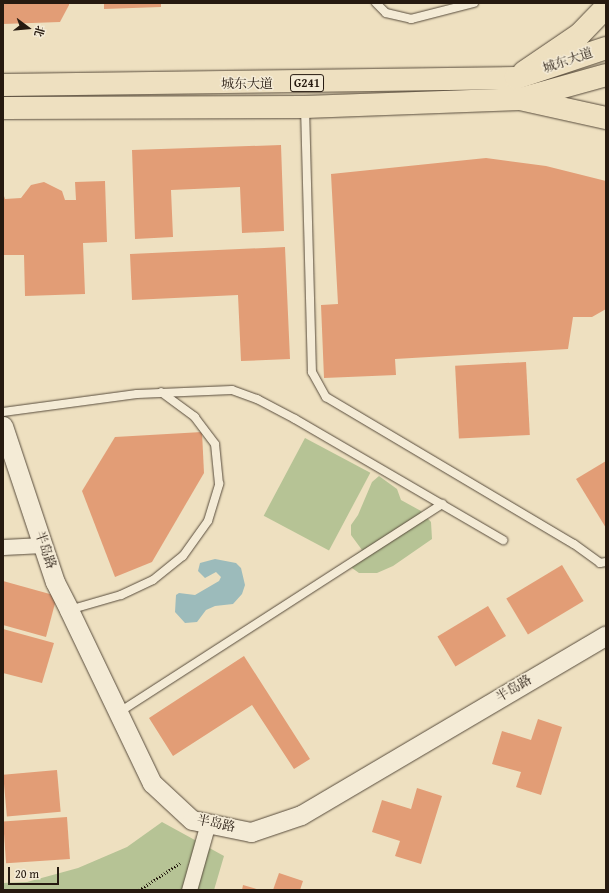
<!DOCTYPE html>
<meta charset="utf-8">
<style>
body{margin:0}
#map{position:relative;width:609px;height:893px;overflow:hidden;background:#eee0c0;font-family:"Gentium Book Plus","Noto Serif SC",serif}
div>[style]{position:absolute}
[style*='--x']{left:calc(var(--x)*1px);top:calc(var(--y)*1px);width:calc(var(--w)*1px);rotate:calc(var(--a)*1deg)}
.green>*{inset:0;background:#b6c395;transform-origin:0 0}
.water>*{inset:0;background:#9cbbbb}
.building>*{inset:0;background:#e29d76;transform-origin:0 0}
.path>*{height:2.5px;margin-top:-1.25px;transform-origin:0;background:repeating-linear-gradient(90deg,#261a10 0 1px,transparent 0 3px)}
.roads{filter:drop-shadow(0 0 1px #584c3c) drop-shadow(0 0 1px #584c3c)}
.service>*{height:8px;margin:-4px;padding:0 4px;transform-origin:4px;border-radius:4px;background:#f4ebd6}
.minor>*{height:15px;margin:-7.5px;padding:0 7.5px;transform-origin:7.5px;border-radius:7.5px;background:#f4ebd6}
.tertiary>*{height:19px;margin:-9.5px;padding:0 9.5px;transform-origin:9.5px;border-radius:9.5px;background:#f4ebd6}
.primary>*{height:22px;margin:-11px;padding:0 11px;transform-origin:11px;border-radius:11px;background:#eee0c0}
.trunk>*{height:22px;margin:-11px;padding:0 11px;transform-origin:11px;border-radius:11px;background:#eee0c0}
span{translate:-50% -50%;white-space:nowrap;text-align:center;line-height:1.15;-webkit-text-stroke:3px #f4ebd6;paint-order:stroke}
.shield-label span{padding:1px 3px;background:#f4ebd6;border:1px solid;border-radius:3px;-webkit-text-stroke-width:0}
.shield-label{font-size:12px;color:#261a10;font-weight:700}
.street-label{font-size:13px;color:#261a10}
.frame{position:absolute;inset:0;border:4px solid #261a10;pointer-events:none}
.north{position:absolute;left:8px;top:8px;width:40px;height:40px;-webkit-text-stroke:3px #f4ebd6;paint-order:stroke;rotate:106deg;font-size:11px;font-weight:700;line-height:16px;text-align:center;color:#261a10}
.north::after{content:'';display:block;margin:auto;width:14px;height:18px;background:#261a10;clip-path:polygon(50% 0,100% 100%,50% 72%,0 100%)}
.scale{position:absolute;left:8px;top:867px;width:51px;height:18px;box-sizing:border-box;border:2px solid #261a10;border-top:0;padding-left:5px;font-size:12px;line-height:14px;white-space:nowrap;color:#261a10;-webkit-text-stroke:3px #f4ebd6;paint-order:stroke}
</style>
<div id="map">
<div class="green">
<div style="left:305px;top:438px;width:74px;height:88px;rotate:28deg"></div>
<div style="clip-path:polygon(379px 476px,397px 489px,401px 500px,421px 511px,431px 522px,432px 539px,393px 566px,377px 573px,359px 573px,352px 568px,348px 560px,362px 550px,351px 535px,351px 525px,358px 515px,372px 482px)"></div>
<div style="clip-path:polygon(162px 822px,224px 856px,214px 890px,3px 890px,3px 883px,27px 882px,78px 868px,127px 847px)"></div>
</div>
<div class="water">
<div style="clip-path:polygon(215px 559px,236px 563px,241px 568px,245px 585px,242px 594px,233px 604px,215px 606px,206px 610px,197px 622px,185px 623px,175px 612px,176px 595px,179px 593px,195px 595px,219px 581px,221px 577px,216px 572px,205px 578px,198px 571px,200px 563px)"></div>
</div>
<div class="building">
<div style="clip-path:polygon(3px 3px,69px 3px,69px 5px,60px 22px,3px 24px)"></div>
<div style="clip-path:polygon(104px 3px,161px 3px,161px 7px,104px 9px)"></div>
<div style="clip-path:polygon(281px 145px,284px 231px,242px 233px,240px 187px,171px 190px,173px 237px,135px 239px,132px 150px)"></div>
<div style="clip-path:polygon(486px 158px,546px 166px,606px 181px,606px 309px,592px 317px,573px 317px,568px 349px,395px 359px,396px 375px,324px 378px,321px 305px,338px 304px,331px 174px)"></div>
<div style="clip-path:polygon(105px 181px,107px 242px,83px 243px,85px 294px,25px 296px,24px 255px,3px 255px,3px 193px,5px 199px,21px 198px,31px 185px,44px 182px,62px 191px,65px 200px,76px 200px,75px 182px)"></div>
<div style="clip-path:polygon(285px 247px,290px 359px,241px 361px,238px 295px,132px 300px,130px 254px)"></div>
<div style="left:526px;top:362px;width:73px;height:71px;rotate:87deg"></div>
<div style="clip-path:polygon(202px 432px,204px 473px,152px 562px,115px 577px,82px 491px,115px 437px)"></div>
<div style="clip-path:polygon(606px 461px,606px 528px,576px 479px)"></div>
<div style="left:562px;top:565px;width:42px;height:65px;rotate:59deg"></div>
<div style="clip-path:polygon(3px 581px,57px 596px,46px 637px,3px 625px)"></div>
<div style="left:488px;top:606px;width:35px;height:59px;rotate:59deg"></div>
<div style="clip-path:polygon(3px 629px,54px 643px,42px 683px,3px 673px)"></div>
<div style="clip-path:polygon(244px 656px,310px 759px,294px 769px,252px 705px,173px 756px,149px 718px)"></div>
<div style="clip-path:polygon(538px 719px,562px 727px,541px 795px,516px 787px,521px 772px,492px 764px,502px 731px,531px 740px)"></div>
<div style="left:57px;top:770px;width:42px;height:54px;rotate:85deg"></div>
<div style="clip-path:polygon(417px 788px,442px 796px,421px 864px,395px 856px,400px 841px,372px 832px,382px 800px,411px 809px)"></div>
<div style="left:67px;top:817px;width:42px;height:64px;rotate:86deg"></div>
<div style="clip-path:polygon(279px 873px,303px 881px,300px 890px,273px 890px)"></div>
<div style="clip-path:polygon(243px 885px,260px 890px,242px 890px)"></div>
</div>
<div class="path">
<div style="--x:139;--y:890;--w:49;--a:-33.4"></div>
</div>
<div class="roads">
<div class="service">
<div style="--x:376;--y:3;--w:14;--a:45"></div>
<div style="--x:386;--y:13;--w:26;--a:13"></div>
<div style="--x:411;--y:19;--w:65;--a:-14.3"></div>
<div style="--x:305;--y:107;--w:265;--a:88.5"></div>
<div style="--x:312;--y:372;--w:29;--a:61"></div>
<div style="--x:326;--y:397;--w:288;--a:30.7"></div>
<div style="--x:574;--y:544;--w:32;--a:36"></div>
<div style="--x:600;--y:563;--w:6;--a:-9"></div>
<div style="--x:3;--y:412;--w:135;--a:-7.7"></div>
<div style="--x:137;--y:394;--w:95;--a:-2.4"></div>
<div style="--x:232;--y:390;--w:27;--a:20"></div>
<div style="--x:257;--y:399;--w:43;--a:27.8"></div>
<div style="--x:295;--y:419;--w:241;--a:30.2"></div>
<div style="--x:69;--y:610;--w:54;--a:-16.1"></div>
<div style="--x:121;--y:595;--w:35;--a:-25"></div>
<div style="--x:153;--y:580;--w:38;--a:-39"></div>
<div style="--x:183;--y:556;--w:43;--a:-54.5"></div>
<div style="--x:208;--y:521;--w:39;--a:-73"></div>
<div style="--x:219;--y:484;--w:40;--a:-95.7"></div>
<div style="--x:215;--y:444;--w:34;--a:-127"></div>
<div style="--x:195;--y:417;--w:42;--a:-143.7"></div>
<div style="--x:118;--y:713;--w:386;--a:-32.8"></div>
</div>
<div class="minor">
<div style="--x:3;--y:547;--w:40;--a:-2.9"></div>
<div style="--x:189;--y:890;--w:70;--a:-74.2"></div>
</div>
<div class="tertiary">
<div style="--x:3;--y:426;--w:164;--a:71.6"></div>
<div style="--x:55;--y:582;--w:31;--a:63"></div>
<div style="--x:69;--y:610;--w:192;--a:64.4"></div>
<div style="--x:152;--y:783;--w:54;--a:42.8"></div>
<div style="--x:192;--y:820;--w:60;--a:11.5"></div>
<div style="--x:251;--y:832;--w:53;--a:-18.8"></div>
<div style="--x:301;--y:815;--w:354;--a:-30.5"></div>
</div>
<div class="primary">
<div style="--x:524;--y:72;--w:68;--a:-34.2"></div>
<div style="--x:580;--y:34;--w:37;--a:-46"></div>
<div style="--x:520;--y:99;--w:88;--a:12.5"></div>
</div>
<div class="trunk">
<div style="--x:3;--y:85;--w:513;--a:-0.78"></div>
<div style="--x:516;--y:78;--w:95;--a:-18.4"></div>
<div style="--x:3;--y:108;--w:302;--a:-0.2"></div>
<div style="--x:305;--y:107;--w:215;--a:-2.1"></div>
<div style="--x:520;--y:99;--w:89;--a:-15.6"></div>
</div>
</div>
<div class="shield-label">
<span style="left:307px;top:83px">G241</span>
</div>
<div class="street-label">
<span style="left:568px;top:61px;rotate:-19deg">城东大道</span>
<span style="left:247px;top:84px">城东大道</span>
<span style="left:45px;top:550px;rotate:71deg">半岛路</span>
<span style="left:514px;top:689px;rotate:-31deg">半岛路</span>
<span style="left:216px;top:824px;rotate:12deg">半岛路</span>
</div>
<div class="frame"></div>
<div class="north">北</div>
<div class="scale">20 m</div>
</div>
